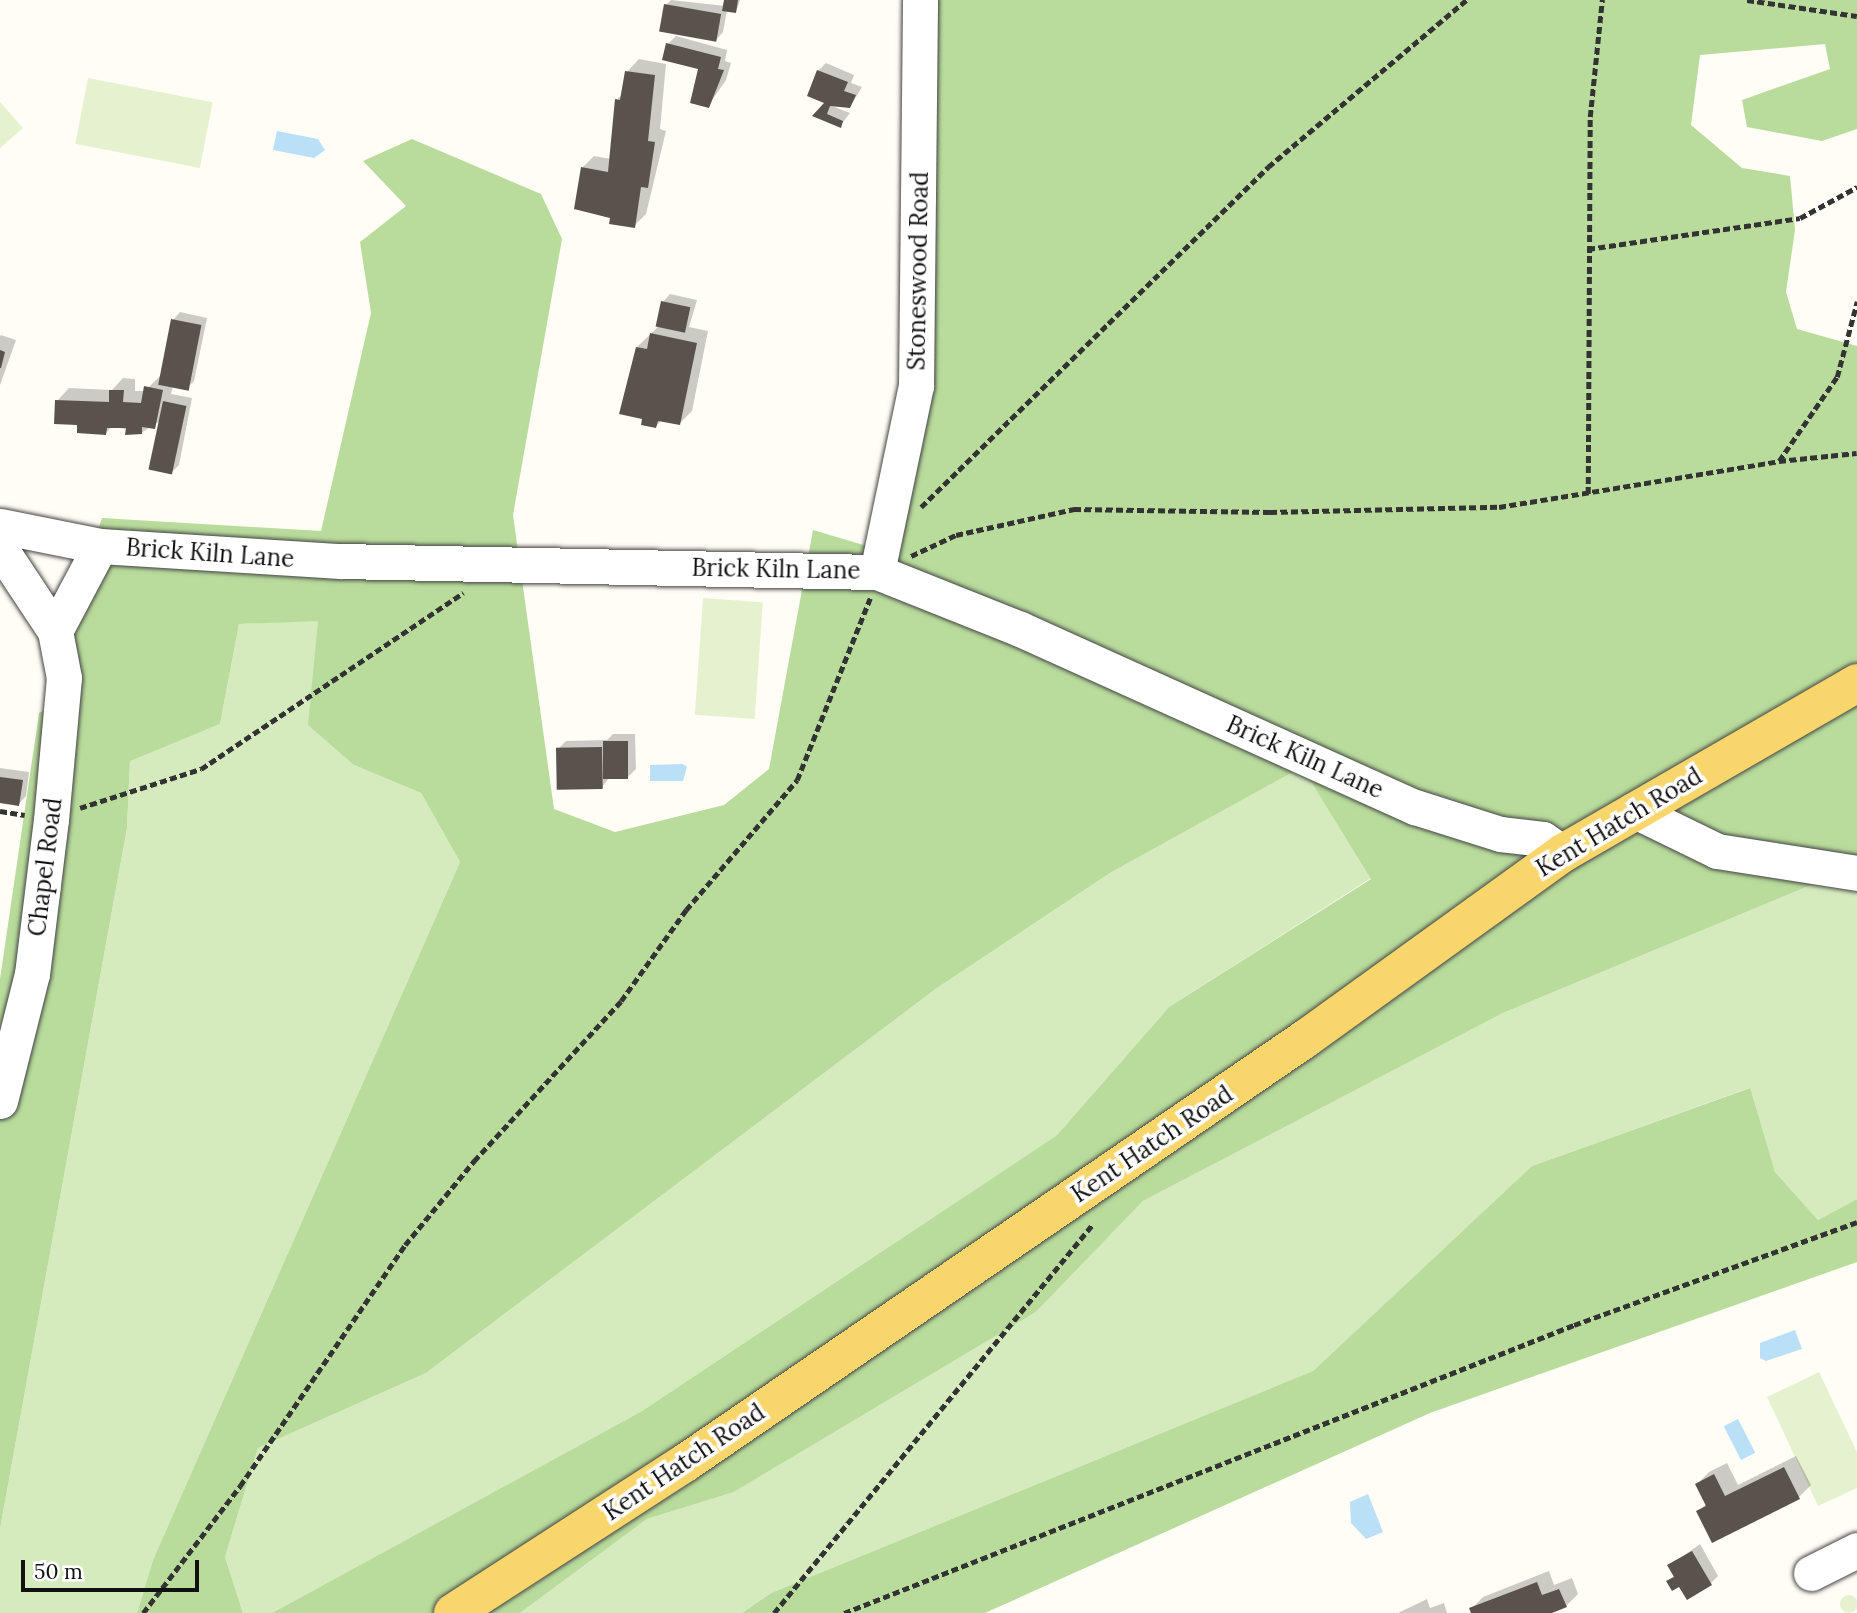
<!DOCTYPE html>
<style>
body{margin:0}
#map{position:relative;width:1857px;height:1613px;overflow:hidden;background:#fffdf5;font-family:Lora,serif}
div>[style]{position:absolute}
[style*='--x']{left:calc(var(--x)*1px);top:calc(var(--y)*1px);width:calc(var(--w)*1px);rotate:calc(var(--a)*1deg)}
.green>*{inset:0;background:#d5ebbd}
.forest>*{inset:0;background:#b9dc9c}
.pitch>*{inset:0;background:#e6f2cf;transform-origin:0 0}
.round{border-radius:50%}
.water>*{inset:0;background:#b9e0f7;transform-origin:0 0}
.shadow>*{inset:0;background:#0003}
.building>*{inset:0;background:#5a524d;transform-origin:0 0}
.path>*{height:4.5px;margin-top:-2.25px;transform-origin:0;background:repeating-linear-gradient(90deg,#333 0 7px,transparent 0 10.5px)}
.roads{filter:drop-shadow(0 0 2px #444) drop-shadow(0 0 2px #444)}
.minor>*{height:35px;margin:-17.5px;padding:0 17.5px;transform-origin:17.5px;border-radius:17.5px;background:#fff}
.major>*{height:38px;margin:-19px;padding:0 19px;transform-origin:19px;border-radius:19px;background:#f9d66b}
span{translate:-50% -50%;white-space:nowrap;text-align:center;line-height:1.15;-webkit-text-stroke:7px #fff;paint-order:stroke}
.street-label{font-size:24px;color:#111}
.scale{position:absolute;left:21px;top:1560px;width:178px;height:32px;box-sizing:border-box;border:4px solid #111;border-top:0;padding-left:9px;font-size:21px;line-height:24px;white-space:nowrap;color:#111;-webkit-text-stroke:5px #fff;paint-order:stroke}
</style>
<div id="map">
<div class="green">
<div style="clip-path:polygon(318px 620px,354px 765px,421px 793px,460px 862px,153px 1560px,137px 1613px,0 1613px,0 1529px,127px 828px,130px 760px,220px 724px,239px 624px)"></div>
<div style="clip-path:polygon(1302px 767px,1371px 878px,1169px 1007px,1057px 1135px,642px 1411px,272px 1613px,243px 1613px,225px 1557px,258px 1448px,426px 1373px,937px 988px,1110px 873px)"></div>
<div style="clip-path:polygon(1857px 866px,1857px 1199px,1818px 1220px,1775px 1172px,1749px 1088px,1532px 1166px,1313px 1371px,771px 1593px,742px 1613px,520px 1613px,647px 1519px,734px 1492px,1036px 1312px,1143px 1201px,1503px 1013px)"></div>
</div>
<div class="forest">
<div style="clip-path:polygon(938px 0,1857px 0,1857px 129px,1822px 141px,1747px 127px,1742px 100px,1830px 69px,1825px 44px,1700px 55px,1691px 125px,1742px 168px,1790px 176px,1795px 230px,1786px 292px,1797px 329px,1857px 346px,1857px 866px,1503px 1013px,1143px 1201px,1036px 1312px,734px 1492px,647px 1519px,520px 1613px,272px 1613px,642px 1411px,1057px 1135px,1169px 1007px,1371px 879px,1302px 767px,1110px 873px,937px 988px,426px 1373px,258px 1448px,225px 1557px,243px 1613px,137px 1613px,153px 1560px,460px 862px,421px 793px,354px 765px,308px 725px,318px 621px,239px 624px,220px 724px,130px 761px,127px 828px,0 1529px,0 979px,39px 713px,78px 692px,67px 624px,102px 518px,321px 531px,371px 313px,360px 242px,406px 206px,363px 161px,412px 139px,541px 194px,562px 239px,513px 515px,554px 809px,615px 832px,724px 805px,769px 769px,813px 530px,894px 554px)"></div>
<div style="clip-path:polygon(1750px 1088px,1775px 1172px,1818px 1220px,1857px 1199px,1857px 1262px,1430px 1413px,985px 1613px,742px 1613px,771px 1593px,1313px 1371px,1532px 1166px)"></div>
</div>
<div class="pitch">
<div style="left:88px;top:78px;width:127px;height:67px;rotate:11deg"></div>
<div style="clip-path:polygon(0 102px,23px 128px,0 148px)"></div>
<div style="left:703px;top:598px;width:60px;height:117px;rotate:4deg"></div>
<div style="clip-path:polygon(1819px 1372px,1857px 1452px,1857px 1488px,1818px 1506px,1767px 1397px)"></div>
<div class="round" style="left:1840px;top:1595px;width:18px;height:18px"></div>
</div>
<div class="water">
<div style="clip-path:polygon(277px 131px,318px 139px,325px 150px,314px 158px,273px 150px)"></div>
<div style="clip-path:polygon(683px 764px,687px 767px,683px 781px,650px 781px,650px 765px)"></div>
<div style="clip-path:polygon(1795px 1330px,1802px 1349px,1766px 1361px,1760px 1358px,1760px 1343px)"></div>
<div style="left:1738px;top:1419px;width:38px;height:16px;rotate:63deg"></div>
<div style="clip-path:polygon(1368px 1494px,1383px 1532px,1366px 1539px,1351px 1523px,1350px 1502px)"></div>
</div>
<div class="shadow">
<div style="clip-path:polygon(671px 0,725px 6px,726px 0,740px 0,736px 12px,727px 10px,723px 32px,716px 40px,666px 5px)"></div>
<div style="clip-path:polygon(676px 36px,727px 50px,725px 61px,731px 63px,726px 80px,708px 106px,701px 68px,668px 44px)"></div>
<div style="clip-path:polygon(639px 59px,666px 64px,660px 129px,666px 131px,646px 214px,634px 226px,612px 216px,582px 168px,594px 156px,611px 159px,616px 100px,623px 94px,627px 72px)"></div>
<div style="clip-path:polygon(826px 63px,854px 75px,851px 83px,862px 87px,850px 107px,832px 106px,850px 113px,840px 126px,815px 115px,827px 103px,818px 71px)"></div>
<div style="clip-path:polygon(670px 294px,697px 300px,689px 327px,708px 331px,692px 411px,680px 423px,662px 420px,656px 426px,637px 347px,659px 326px,663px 302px)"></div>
<div style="clip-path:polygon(180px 312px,207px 318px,194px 381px,186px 389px,173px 386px,171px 394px,192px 398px,179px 465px,171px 473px,160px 421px,141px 433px,112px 426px,106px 433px,79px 423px,57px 401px,69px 388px,112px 390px,123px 378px,135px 379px,135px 391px,145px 391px,161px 375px,173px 320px)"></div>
<div style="clip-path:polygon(1px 335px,16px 340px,0 385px,0 336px)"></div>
<div style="clip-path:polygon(613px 734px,635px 734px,636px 769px,628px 777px,610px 777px,602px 787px,558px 749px,566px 741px,607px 740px)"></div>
<div style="clip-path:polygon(0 768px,29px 772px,26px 796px,19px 804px,0 801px)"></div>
<div style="clip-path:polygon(1796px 1456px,1811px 1485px,1799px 1497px,1698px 1512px,1706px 1504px,1697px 1484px,1709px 1472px,1727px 1463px,1738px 1485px)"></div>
<div style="clip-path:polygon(1700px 1544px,1718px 1576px,1710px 1584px,1668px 1581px,1675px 1575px,1669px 1566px)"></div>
<div style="clip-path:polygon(1549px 1571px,1554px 1585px,1572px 1578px,1578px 1594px,1566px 1606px,1547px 1613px,1473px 1613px,1471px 1609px,1483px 1597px)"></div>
<div style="clip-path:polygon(1427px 1599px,1430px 1608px,1444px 1603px,1447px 1613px,1398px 1613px)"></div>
</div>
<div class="building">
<div style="clip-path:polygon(724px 0,738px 0,736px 13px,722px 11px)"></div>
<div style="left:664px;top:4px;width:58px;height:28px;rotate:10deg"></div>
<div style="clip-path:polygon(666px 43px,721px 57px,718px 69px,724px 70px,709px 108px,690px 103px,698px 69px,662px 60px)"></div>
<div style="clip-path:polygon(817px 70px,848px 82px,844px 91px,856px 95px,850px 108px,830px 106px,827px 114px,843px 121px,841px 128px,812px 116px,824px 103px,807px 96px)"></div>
<div style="clip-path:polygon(625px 71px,655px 75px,648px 141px,655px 142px,648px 188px,641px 187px,635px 228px,609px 224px,610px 218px,574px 209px,581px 167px,608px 172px,615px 99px,620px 100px)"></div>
<div style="left:661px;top:301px;width:30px;height:26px;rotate:12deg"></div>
<div style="left:171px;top:319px;width:31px;height:67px;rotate:11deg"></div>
<div style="clip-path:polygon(650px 333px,697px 343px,680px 425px,658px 421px,656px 428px,641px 425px,642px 419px,619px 414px,636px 347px,647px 349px)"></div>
<div style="clip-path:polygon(0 350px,5px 352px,1px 368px,0 368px)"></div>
<div style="clip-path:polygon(144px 386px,163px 390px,155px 429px,142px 427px,142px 434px,125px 435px,126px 428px,107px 428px,106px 435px,77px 433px,77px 425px,54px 424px,55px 400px,109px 402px,109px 390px,124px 390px,123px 402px,141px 403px)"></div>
<div style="left:163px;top:401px;width:24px;height:70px;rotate:12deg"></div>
<div style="left:603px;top:741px;width:25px;height:38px"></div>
<div style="left:602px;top:747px;width:42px;height:46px;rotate:89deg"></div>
<div style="clip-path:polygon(0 777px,23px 780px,19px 806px,0 803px)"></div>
<div style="clip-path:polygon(1784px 1467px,1800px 1499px,1712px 1543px,1696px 1511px,1706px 1506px,1695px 1484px,1714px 1474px,1725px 1496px)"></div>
<div style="clip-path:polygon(1692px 1551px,1712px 1585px,1687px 1600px,1679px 1587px,1672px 1591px,1666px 1581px,1674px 1577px,1667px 1565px)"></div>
<div style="clip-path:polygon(1537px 1582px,1542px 1595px,1559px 1589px,1567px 1607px,1552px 1613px,1471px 1613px,1469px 1608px)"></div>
</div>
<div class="path">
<div style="--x:1747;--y:0;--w:111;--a:8.3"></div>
<div style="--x:1588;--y:249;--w:214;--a:-8.3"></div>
<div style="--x:1800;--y:218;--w:65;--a:-28.5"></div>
<div style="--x:1779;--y:461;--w:102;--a:-55.4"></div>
<div style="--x:1837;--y:377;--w:78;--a:-75.1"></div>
<div style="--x:1588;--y:494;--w:377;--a:-89.7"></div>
<div style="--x:1590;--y:117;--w:118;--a:-84.1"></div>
<div style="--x:921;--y:507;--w:486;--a:-44.4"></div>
<div style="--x:1268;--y:167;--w:259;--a:-40.1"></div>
<div style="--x:911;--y:556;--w:50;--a:-25"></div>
<div style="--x:956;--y:535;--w:121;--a:-12.4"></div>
<div style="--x:1074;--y:509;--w:196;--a:0.9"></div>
<div style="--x:1270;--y:512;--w:229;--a:-1.3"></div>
<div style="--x:1499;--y:507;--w:284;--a:-9.3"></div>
<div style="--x:1779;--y:461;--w:78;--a:-5.9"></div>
<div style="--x:80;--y:808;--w:127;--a:-17.9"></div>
<div style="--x:201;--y:769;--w:316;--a:-33.9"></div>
<div style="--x:0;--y:811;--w:25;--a:9"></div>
<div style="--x:143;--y:1613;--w:160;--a:-52.6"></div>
<div style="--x:240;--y:1486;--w:292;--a:-55.6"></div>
<div style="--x:405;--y:1245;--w:109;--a:-50.6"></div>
<div style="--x:474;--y:1161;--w:217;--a:-47.4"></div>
<div style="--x:621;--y:1001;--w:112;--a:-54.5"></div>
<div style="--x:686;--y:910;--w:171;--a:-49.5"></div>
<div style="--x:797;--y:780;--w:196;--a:-68.1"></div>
<div style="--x:774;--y:1613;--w:503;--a:-50.65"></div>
<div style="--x:844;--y:1613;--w:785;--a:-21.53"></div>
<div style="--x:1574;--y:1325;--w:301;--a:-20"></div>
</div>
<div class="roads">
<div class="minor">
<div style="--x:0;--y:526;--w:102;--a:11.3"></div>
<div style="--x:100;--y:546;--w:241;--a:3.6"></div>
<div style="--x:341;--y:561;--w:536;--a:1.18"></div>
<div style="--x:877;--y:572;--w:154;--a:21.7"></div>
<div style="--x:1020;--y:629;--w:433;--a:24.3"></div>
<div style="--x:1415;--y:807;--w:89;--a:17.6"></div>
<div style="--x:1500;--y:834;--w:43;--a:6.6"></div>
<div style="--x:1543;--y:839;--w:24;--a:35"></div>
<div style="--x:0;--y:548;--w:100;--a:56.5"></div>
<div style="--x:55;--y:631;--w:96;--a:-62.1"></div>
<div style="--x:877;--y:572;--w:190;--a:-78.2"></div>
<div style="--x:916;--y:386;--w:386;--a:-89.4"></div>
<div style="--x:1633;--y:810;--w:93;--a:26"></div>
<div style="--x:1717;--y:851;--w:142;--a:8.9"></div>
<div style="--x:0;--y:1101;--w:131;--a:-75.9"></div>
<div style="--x:32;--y:974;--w:155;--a:-83"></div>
<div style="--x:51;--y:820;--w:143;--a:-84.8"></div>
<div style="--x:64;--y:678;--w:48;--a:-100.8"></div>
<div style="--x:1811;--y:1573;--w:51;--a:-26.6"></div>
</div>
<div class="major">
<div style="--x:453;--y:1613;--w:276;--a:-32.9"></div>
<div style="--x:685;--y:1463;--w:751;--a:-34.37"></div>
<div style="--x:1305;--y:1039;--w:318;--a:-35.8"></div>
<div style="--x:1563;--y:853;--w:340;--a:-30"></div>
</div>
</div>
<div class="street-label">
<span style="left:918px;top:271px;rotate:-89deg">Stoneswood Road</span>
<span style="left:210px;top:553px;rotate:4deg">Brick Kiln Lane</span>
<span style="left:776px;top:569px;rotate:1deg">Brick Kiln Lane</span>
<span style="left:1305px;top:757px;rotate:24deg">Brick Kiln Lane</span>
<span style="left:1619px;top:822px;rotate:-31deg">Kent Hatch Road</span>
<span style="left:45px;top:867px;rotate:-83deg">Chapel Road</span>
<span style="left:1152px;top:1144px;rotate:-34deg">Kent Hatch Road</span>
<span style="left:684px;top:1462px;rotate:-34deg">Kent Hatch Road</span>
</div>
<div class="scale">50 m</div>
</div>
